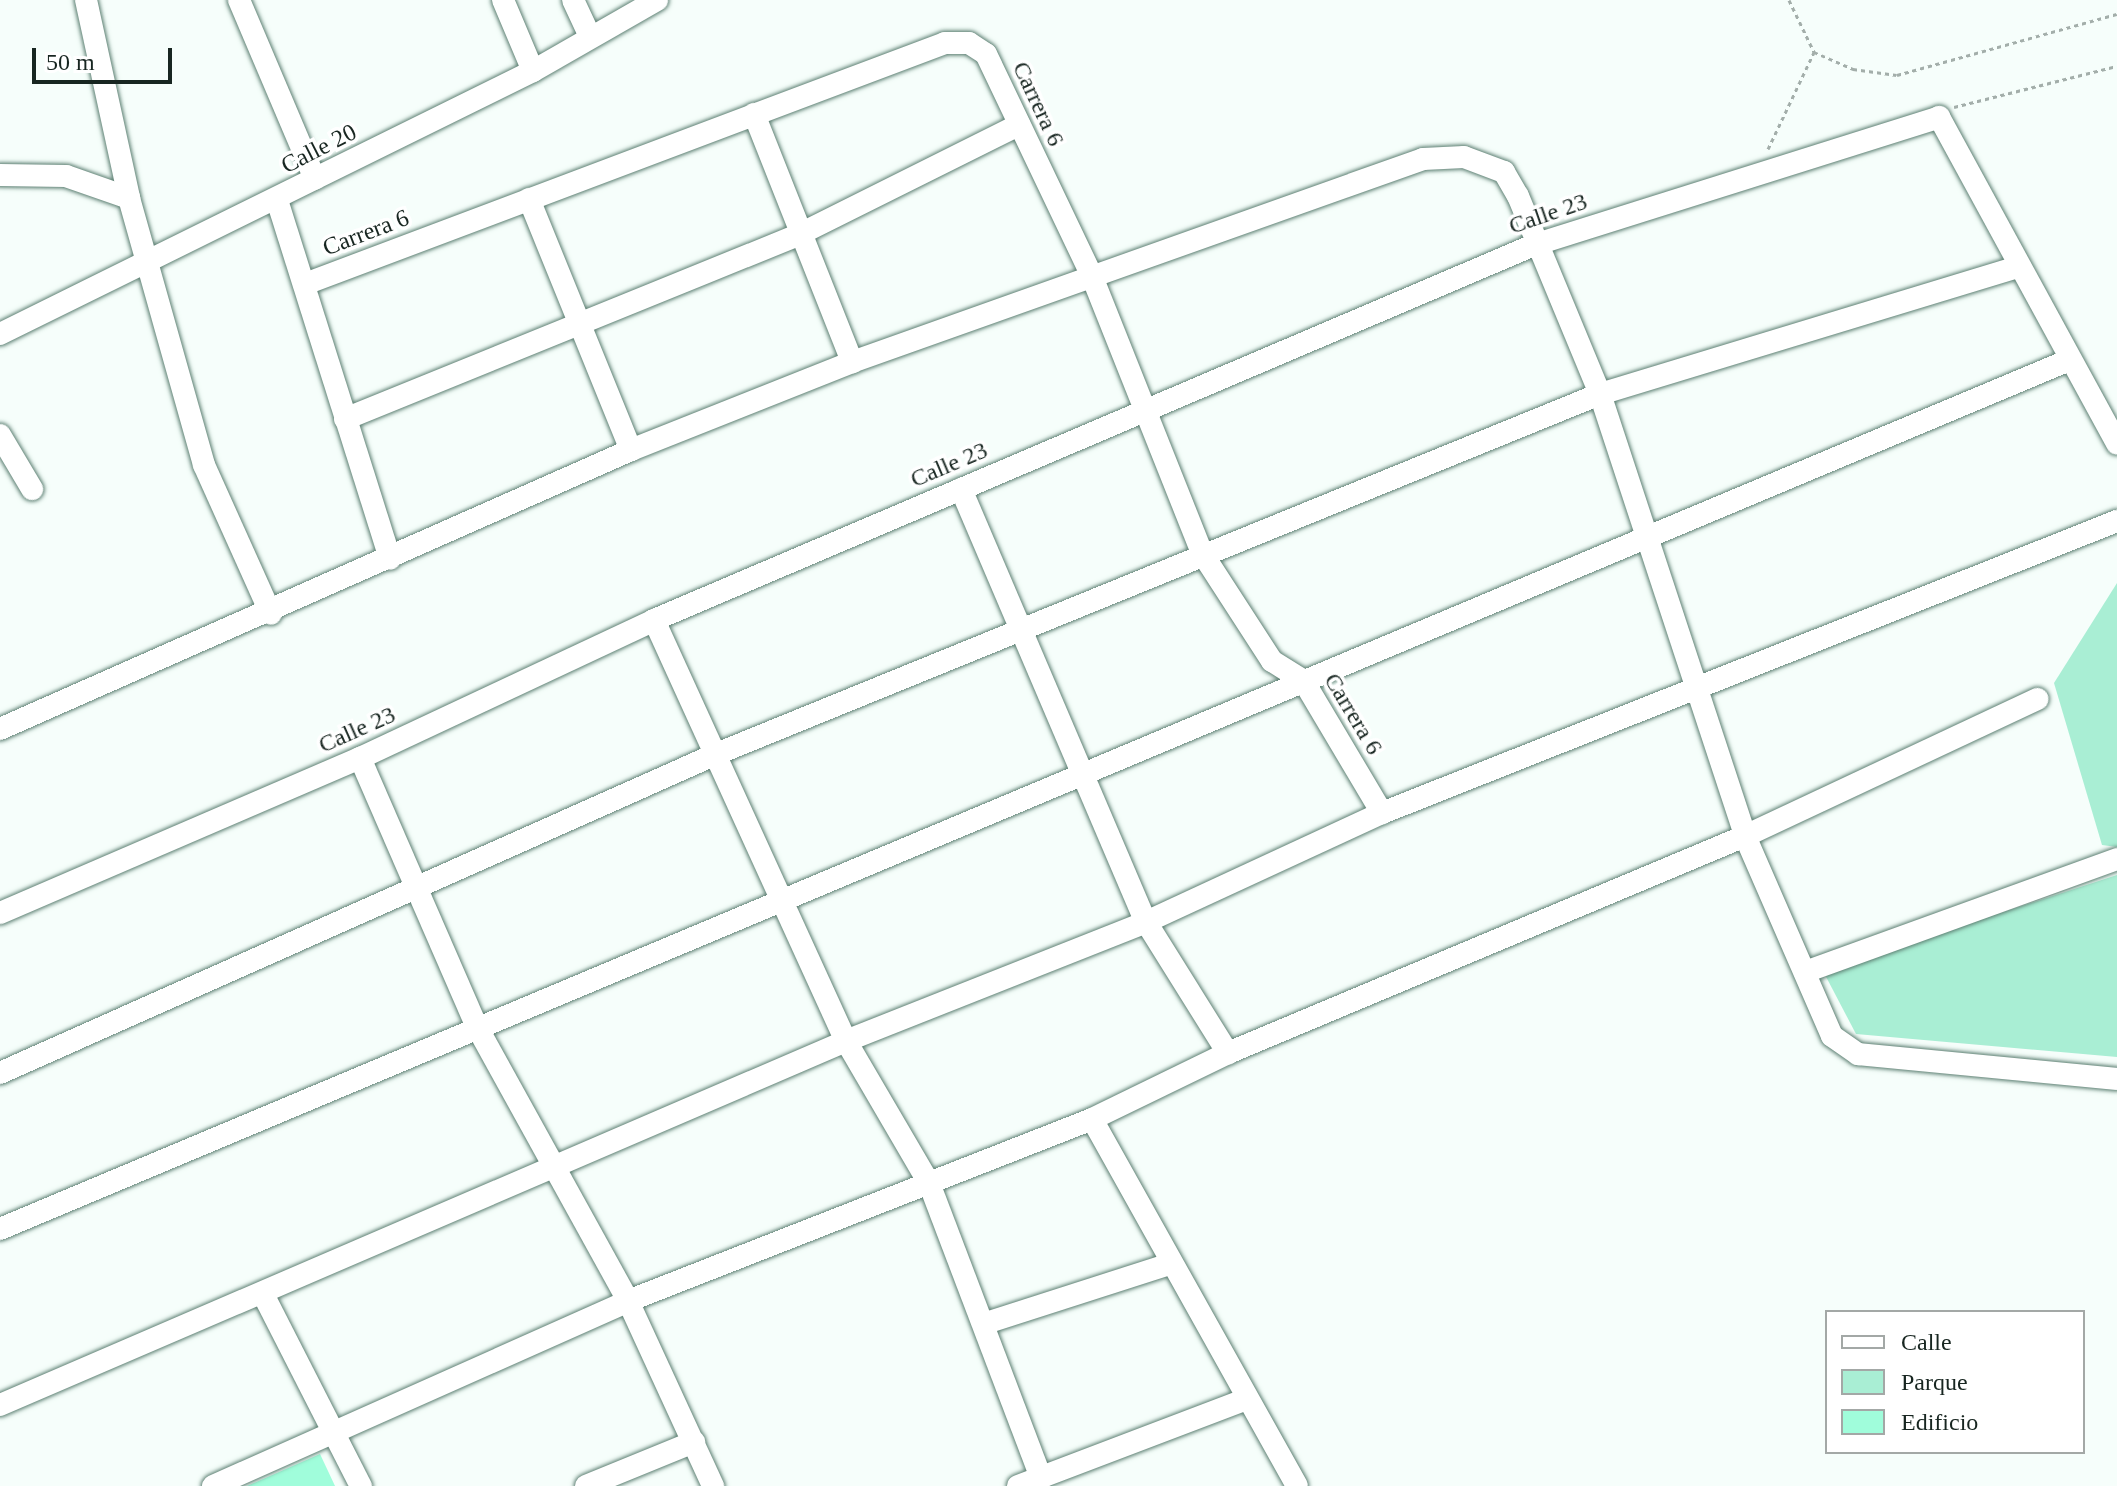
<!DOCTYPE html>
<style>
body{margin:0}
#map{position:relative;width:2117px;height:1486px;overflow:hidden;background:#f6fefb;font-family:"Times New Roman",serif}
div>[style]{position:absolute}
[style*='--x']{left:calc(var(--x)*1px);top:calc(var(--y)*1px);width:calc(var(--w)*1px);rotate:calc(var(--a)*1deg)}
.green>*{inset:0;background:#a9eed4}
.building>*{inset:0;background:#a0fddb}
.path>*{height:3px;margin-top:-1.5px;transform-origin:0;background:repeating-linear-gradient(90deg,#a3aeaa 0 4px,transparent 0 8px)}
.roads{filter:drop-shadow(0 0 2px #5d8073) drop-shadow(0 0 2px #5d8073)}
.minor>*{height:22px;margin:-11px;padding:0 11px;transform-origin:11px;border-radius:11px;background:#fff}
span{translate:-50% -50%;white-space:nowrap;text-align:center;line-height:1.15;-webkit-text-stroke:7px #fff;paint-order:stroke}
.street-label{font-size:24px;color:#182621}
.legend{position:absolute;left:1825px;top:1310px;width:260px;height:144px;box-sizing:border-box;background:#fff;border:2px solid #a3a8a6;margin:0;padding:10px 14px;list-style:none;font-size:24px;color:#182621}
.legend li{display:flex;align-items:center;gap:16px;height:40px}
.legend b{width:40px;border:2px solid #a3a8a6}
.scale{position:absolute;left:32px;top:48px;width:140px;height:36px;box-sizing:border-box;border:4px solid #182621;border-top:0;padding-left:10px;font-size:24px;line-height:28px;white-space:nowrap;color:#182621;-webkit-text-stroke:6px #fff;paint-order:stroke}
</style>
<div id="map">
<div class="green">
<div style="clip-path:polygon(2117px 583px,2117px 847px,2102px 845px,2054px 683px)"></div>
<div style="clip-path:polygon(2117px 875px,2117px 1057px,1856px 1034px,1823px 971px)"></div>
</div>
<div class="building">
<div style="clip-path:polygon(320px 1454px,335px 1486px,247px 1486px)"></div>
</div>
<div class="path">
<div style="--x:1789;--y:0;--w:58;--a:64.3"></div>
<div style="--x:1814;--y:52;--w:43;--a:23.6"></div>
<div style="--x:1853;--y:69;--w:44;--a:7.8"></div>
<div style="--x:1897;--y:75;--w:228;--a:-15.5"></div>
<div style="--x:1954;--y:107;--w:168;--a:-14.1"></div>
<div style="--x:1768;--y:149;--w:107;--a:-64.6"></div>
</div>
<div class="roads">
<div class="minor">
<div style="--x:86;--y:0;--w:203;--a:77.7"></div>
<div style="--x:129;--y:198;--w:277;--a:74.3"></div>
<div style="--x:204;--y:465;--w:163;--a:65.8"></div>
<div style="--x:239;--y:0;--w:194;--a:67"></div>
<div style="--x:503;--y:0;--w:77;--a:67.1"></div>
<div style="--x:573;--y:0;--w:40;--a:65"></div>
<div style="--x:754;--y:114;--w:267;--a:68.4"></div>
<div style="--x:0;--y:175;--w:66;--a:0.9"></div>
<div style="--x:66;--y:176;--w:67;--a:19.2"></div>
<div style="--x:529;--y:199;--w:271;--a:67.9"></div>
<div style="--x:277;--y:200;--w:376;--a:72.5"></div>
<div style="--x:305;--y:284;--w:684;--a:-20.63"></div>
<div style="--x:945;--y:43;--w:24;--a:0"></div>
<div style="--x:969;--y:43;--w:20;--a:33"></div>
<div style="--x:986;--y:54;--w:244;--a:64.5"></div>
<div style="--x:1091;--y:274;--w:300;--a:68.3"></div>
<div style="--x:1202;--y:553;--w:129;--a:57.1"></div>
<div style="--x:1272;--y:661;--w:36;--a:32"></div>
<div style="--x:1303;--y:680;--w:155;--a:59.3"></div>
<div style="--x:0;--y:334;--w:594;--a:-26.26"></div>
<div style="--x:533;--y:71;--w:143;--a:-29.8"></div>
<div style="--x:345;--y:419;--w:491;--a:-22.1"></div>
<div style="--x:800;--y:234;--w:245;--a:-26.5"></div>
<div style="--x:0;--y:435;--w:63;--a:59.3"></div>
<div style="--x:961;--y:489;--w:471;--a:66.9"></div>
<div style="--x:1146;--y:922;--w:155;--a:58"></div>
<div style="--x:654;--y:620;--w:463;--a:65.5"></div>
<div style="--x:846;--y:1041;--w:164;--a:59.7"></div>
<div style="--x:929;--y:1183;--w:316;--a:69.2"></div>
<div style="--x:0;--y:729;--w:690;--a:-23.85"></div>
<div style="--x:631;--y:450;--w:238;--a:-21.7"></div>
<div style="--x:852;--y:362;--w:606;--a:-19.57"></div>
<div style="--x:1423;--y:159;--w:41;--a:-2.8"></div>
<div style="--x:1464;--y:157;--w:43;--a:20.6"></div>
<div style="--x:1504;--y:172;--w:28;--a:60"></div>
<div style="--x:1518;--y:196;--w:214;--a:67.5"></div>
<div style="--x:1600;--y:394;--w:465;--a:71.8"></div>
<div style="--x:1745;--y:836;--w:218;--a:66.5"></div>
<div style="--x:1832;--y:1036;--w:32;--a:35"></div>
<div style="--x:1858;--y:1054;--w:260;--a:5.5"></div>
<div style="--x:360;--y:758;--w:293;--a:66.5"></div>
<div style="--x:477;--y:1027;--w:313;--a:61.1"></div>
<div style="--x:628;--y:1301;--w:204;--a:65.3"></div>
<div style="--x:0;--y:913;--w:392;--a:-23.3"></div>
<div style="--x:360;--y:758;--w:325;--a:-25.1"></div>
<div style="--x:654;--y:620;--w:957;--a:-23.08"></div>
<div style="--x:1534;--y:245;--w:425;--a:-17.5"></div>
<div style="--x:1939;--y:117;--w:372;--a:61.4"></div>
<div style="--x:1805;--y:972;--w:332;--a:-19.9"></div>
<div style="--x:0;--y:1073;--w:782;--a:-24.01"></div>
<div style="--x:714;--y:755;--w:957;--a:-22.17"></div>
<div style="--x:1600;--y:394;--w:435;--a:-16.9"></div>
<div style="--x:1092;--y:1119;--w:420;--a:60.8"></div>
<div style="--x:0;--y:1229;--w:2242;--a:-22.78"></div>
<div style="--x:263;--y:1294;--w:216;--a:63"></div>
<div style="--x:986;--y:1323;--w:193;--a:-17.8"></div>
<div style="--x:0;--y:1405;--w:921;--a:-23.28"></div>
<div style="--x:846;--y:1041;--w:323;--a:-21.6"></div>
<div style="--x:1146;--y:922;--w:260;--a:-24.8"></div>
<div style="--x:1382;--y:813;--w:791;--a:-21.67"></div>
<div style="--x:213;--y:1486;--w:454;--a:-24"></div>
<div style="--x:628;--y:1301;--w:498;--a:-21.4"></div>
<div style="--x:1092;--y:1119;--w:151;--a:-25.9"></div>
<div style="--x:1228;--y:1053;--w:561;--a:-22.77"></div>
<div style="--x:1745;--y:836;--w:323;--a:-25.1"></div>
<div style="--x:586;--y:1486;--w:117;--a:-22.2"></div>
<div style="--x:1018;--y:1486;--w:242;--a:-20.8"></div>
</div>
</div>
<div class="street-label">
<span style="left:1038px;top:104px;rotate:65deg">Carrera 6</span>
<span style="left:319px;top:149px;rotate:-27deg">Calle 20</span>
<span style="left:1548px;top:214px;rotate:-19deg">Calle 23</span>
<span style="left:366px;top:233px;rotate:-21deg">Carrera 6</span>
<span style="left:949px;top:465px;rotate:-23deg">Calle 23</span>
<span style="left:1353px;top:714px;rotate:59deg">Carrera 6</span>
<span style="left:357px;top:730px;rotate:-24deg">Calle 23</span>
</div>
<ul class="legend">
<li><b style="height:10px;background:#fff"></b>Calle</li>
<li><b style="height:22px;background:#a9eed4"></b>Parque</li>
<li><b style="height:22px;background:#a0fddb"></b>Edificio</li>
</ul>
<div class="scale">50 m</div>
</div>
